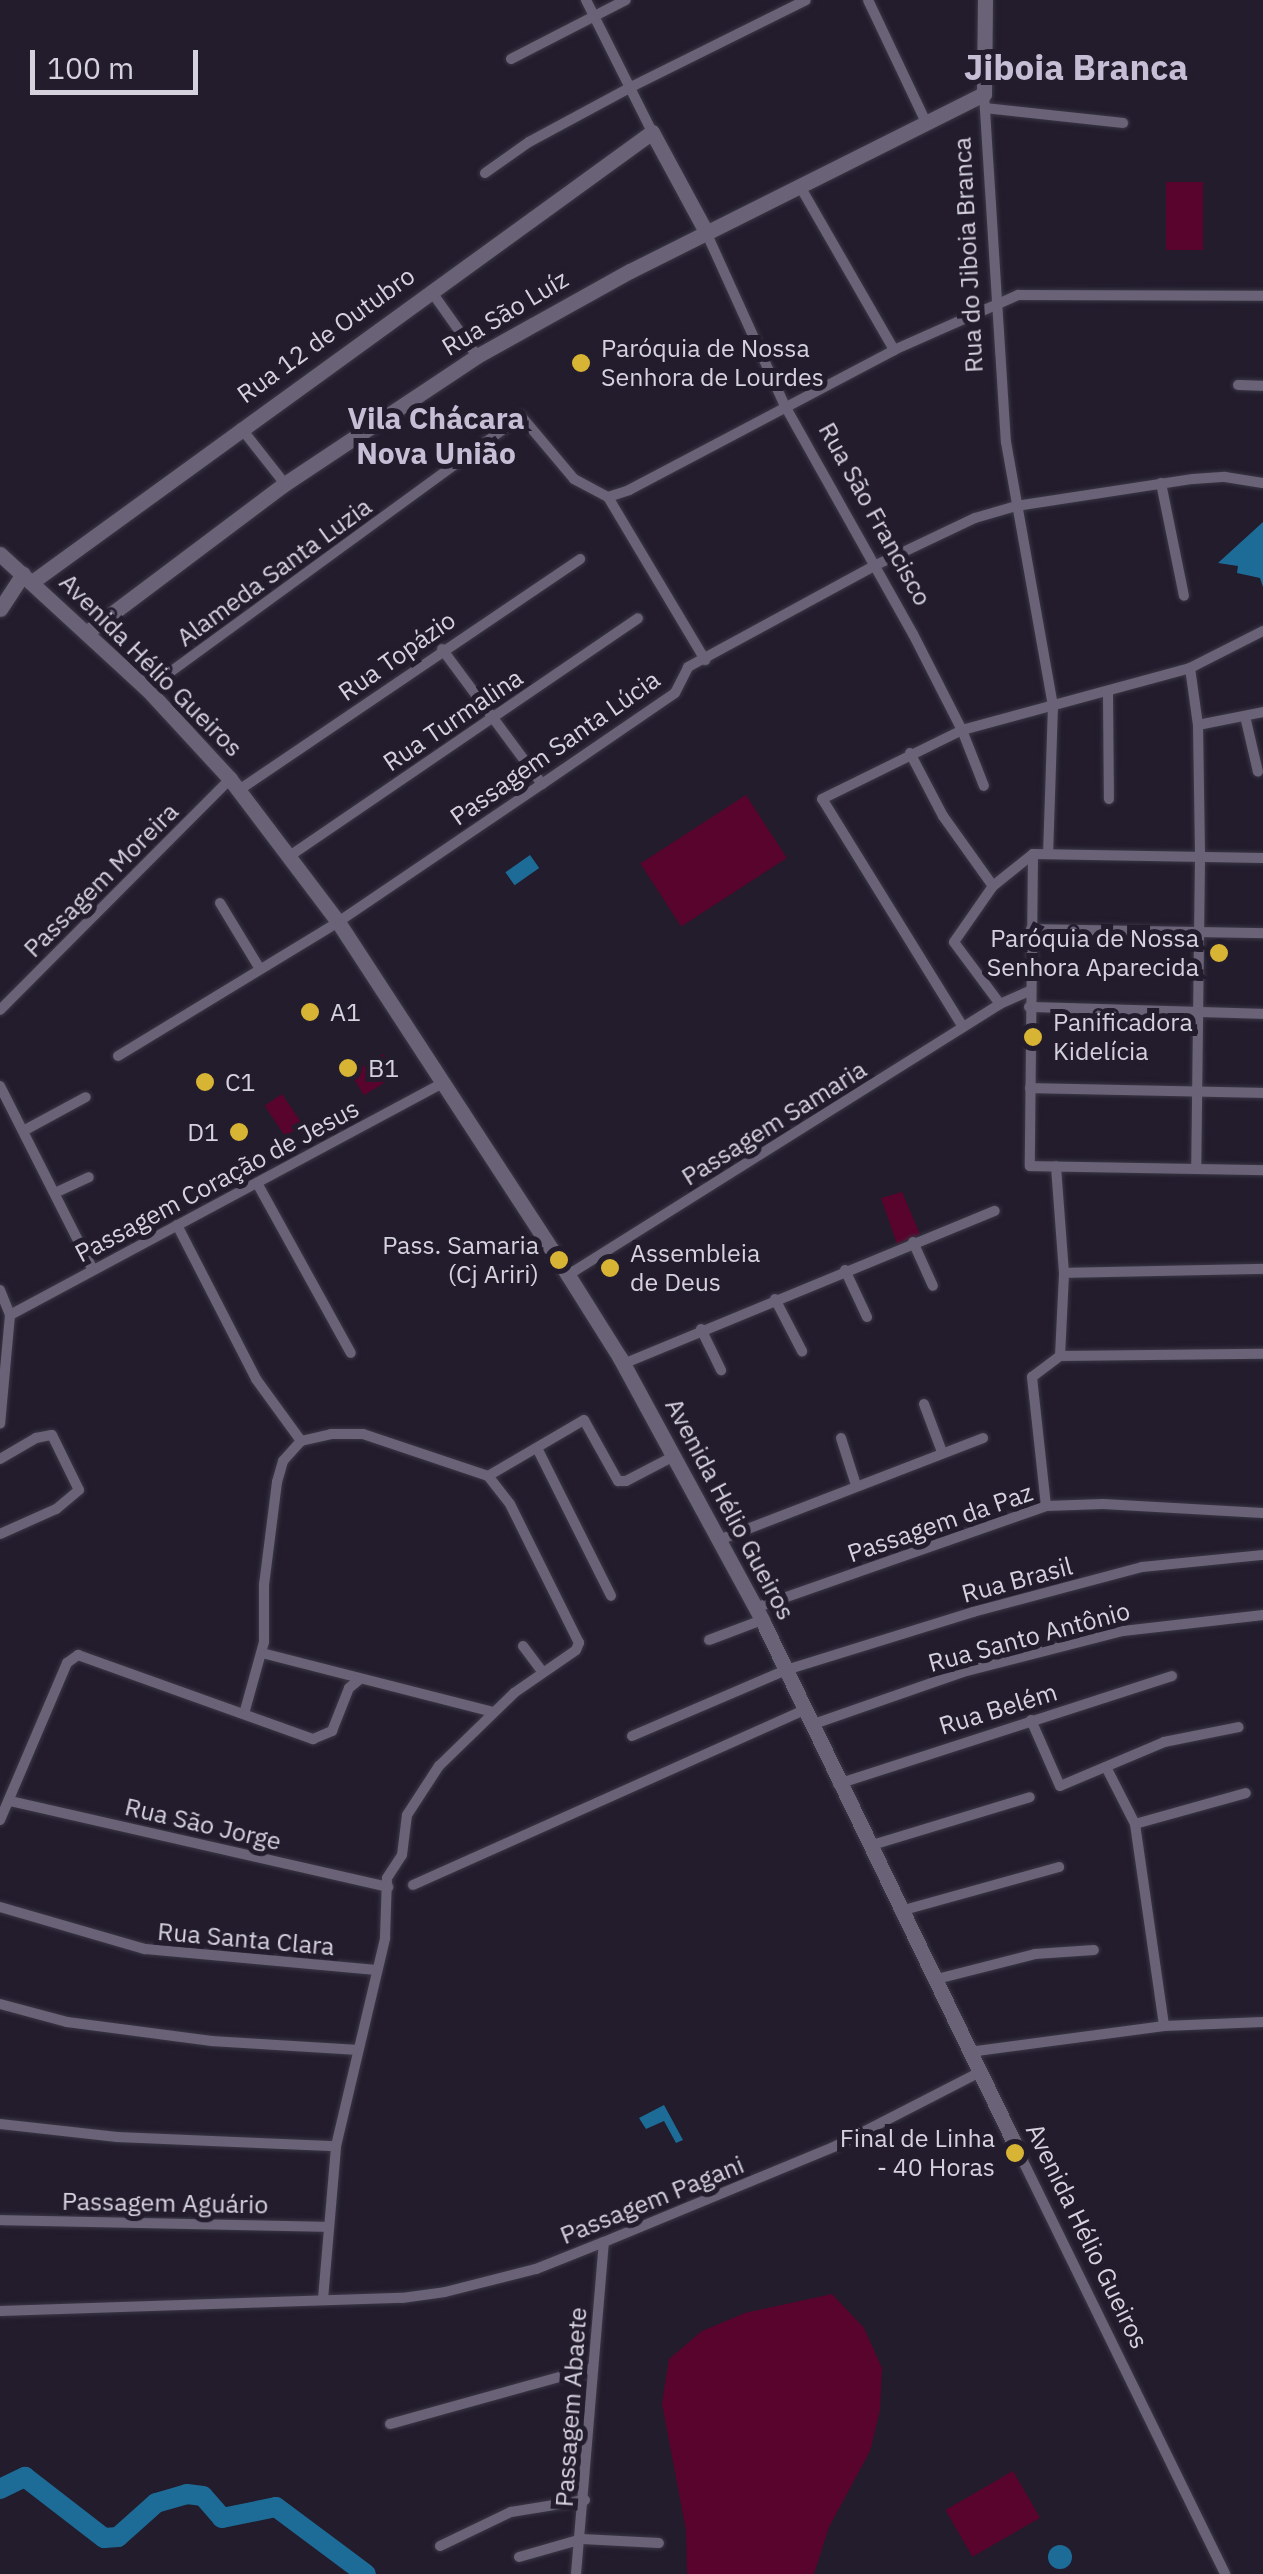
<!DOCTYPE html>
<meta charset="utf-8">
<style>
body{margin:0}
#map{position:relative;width:1263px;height:2574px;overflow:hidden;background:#221c2d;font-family:"IBM Plex Sans",sans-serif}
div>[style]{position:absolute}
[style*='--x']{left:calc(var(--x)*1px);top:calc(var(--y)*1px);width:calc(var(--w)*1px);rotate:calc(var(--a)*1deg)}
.green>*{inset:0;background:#59042c;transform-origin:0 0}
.water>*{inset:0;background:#1d6c97;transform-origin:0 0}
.round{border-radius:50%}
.river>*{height:20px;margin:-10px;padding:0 10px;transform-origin:10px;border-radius:10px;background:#1d6c97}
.roads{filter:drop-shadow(0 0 2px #3b3745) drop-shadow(0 0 2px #3b3745)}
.street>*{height:10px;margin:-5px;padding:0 5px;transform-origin:5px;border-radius:5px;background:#6a6378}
.secondary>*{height:15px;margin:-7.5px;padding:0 7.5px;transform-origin:7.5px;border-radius:7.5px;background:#6a6378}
.dots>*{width:28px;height:28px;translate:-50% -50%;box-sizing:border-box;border:5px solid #221c2d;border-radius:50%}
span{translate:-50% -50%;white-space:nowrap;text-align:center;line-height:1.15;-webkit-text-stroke:10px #221c2d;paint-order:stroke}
.street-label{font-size:25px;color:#d5d2de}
.poi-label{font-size:25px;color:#d5d2de}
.left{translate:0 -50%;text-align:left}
.right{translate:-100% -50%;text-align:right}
.quarter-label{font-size:30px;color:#c5bed5;font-weight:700}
.district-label{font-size:35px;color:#c5bed5;font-weight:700}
.scale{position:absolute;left:30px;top:50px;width:168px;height:45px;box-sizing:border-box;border:5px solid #d5d2de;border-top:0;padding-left:12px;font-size:30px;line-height:35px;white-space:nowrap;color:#d5d2de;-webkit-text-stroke:8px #221c2d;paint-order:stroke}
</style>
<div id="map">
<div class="green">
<div style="left:1166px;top:182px;width:37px;height:68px"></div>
<div style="left:746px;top:795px;width:75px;height:126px;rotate:57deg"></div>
<div style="left:383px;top:1054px;width:25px;height:38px;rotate:58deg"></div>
<div style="left:282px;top:1094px;width:37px;height:21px;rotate:56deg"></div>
<div style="clip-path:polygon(902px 1192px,920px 1234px,897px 1244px,881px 1198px)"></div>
<div style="clip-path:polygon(832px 2294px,864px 2328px,882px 2368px,880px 2410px,870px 2451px,829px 2527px,814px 2574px,687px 2574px,686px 2530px,662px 2404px,669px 2359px,702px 2331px,745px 2313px)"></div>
<div style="left:1013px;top:2471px;width:54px;height:78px;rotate:60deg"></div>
</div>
<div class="water">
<div style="clip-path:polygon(1263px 522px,1263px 587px,1260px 578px,1237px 573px,1238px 566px,1218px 563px)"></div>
<div style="left:530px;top:855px;width:16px;height:30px;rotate:55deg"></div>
<div style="clip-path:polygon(664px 2105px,683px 2140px,676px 2143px,664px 2121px,646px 2129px,639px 2118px)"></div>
<div class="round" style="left:1048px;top:2545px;width:24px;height:24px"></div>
</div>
<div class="river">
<div style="--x:0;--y:2489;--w:28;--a:-26"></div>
<div style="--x:25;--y:2477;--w:100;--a:37.7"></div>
<div style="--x:104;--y:2538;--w:14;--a:-4"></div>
<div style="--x:118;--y:2537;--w:51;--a:-41.8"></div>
<div style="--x:156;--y:2503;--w:32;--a:-16"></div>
<div style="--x:187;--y:2494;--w:16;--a:7"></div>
<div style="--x:203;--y:2496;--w:29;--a:49"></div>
<div style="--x:222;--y:2518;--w:55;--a:-11.5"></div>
<div style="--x:276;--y:2507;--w:112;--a:36.7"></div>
</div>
<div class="roads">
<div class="street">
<div style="--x:586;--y:0;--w:148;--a:63.4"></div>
<div style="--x:868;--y:0;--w:137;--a:64.6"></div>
<div style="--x:511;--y:59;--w:129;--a:-27.2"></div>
<div style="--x:984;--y:94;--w:349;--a:86.4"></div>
<div style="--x:1006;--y:442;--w:267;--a:79.9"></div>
<div style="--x:1053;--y:705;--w:148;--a:91.9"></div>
<div style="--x:985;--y:108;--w:139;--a:6.2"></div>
<div style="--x:485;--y:173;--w:54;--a:-35.2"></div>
<div style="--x:529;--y:142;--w:116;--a:-28.3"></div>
<div style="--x:631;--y:87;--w:195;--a:-26.4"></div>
<div style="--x:801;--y:188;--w:187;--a:60.1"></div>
<div style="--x:706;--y:232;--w:191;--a:65.6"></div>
<div style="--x:785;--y:406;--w:261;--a:60.7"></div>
<div style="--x:913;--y:634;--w:108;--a:63"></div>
<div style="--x:962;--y:730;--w:60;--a:68.6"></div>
<div style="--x:431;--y:291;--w:80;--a:54.7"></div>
<div style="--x:1238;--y:385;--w:25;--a:2"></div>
<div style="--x:241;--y:428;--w:71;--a:51.8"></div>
<div style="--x:1161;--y:483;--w:115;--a:78.5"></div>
<div style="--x:608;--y:497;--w:22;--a:-18"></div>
<div style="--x:629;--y:490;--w:300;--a:-27.8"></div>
<div style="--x:894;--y:350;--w:136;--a:-23.9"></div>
<div style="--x:1018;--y:295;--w:245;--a:0.2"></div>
<div style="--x:442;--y:649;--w:168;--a:53.5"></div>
<div style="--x:1190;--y:668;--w:58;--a:82"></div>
<div style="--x:1198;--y:725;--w:133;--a:89.1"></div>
<div style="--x:1200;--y:858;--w:311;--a:90.7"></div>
<div style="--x:147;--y:689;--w:463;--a:-36.1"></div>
<div style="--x:521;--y:416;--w:82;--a:49.9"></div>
<div style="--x:574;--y:479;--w:38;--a:28"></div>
<div style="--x:608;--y:497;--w:190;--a:59.2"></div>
<div style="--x:1108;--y:694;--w:105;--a:89.5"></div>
<div style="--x:1245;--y:716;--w:57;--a:76.9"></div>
<div style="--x:1198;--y:725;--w:66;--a:-11.3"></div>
<div style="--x:910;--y:753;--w:71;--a:62.4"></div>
<div style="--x:943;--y:816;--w:86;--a:54.5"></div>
<div style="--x:239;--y:790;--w:412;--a:-34.1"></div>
<div style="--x:1033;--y:854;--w:312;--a:90.6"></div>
<div style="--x:1030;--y:1166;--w:233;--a:1"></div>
<div style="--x:291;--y:855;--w:420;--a:-34.3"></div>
<div style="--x:220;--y:903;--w:77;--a:58.8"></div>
<div style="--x:1031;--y:929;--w:232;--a:1"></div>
<div style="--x:1000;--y:1004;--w:77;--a:-126.6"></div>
<div style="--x:954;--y:942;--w:68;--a:-55.1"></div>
<div style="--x:993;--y:886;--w:51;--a:-38.7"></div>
<div style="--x:1033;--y:854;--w:230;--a:1"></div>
<div style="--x:1029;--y:1007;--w:234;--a:1.7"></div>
<div style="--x:0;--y:1010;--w:326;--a:-45.1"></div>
<div style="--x:963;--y:1027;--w:268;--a:-121.7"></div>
<div style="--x:822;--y:799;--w:156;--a:-26.2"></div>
<div style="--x:962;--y:730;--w:236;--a:-15.2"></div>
<div style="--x:1190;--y:668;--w:82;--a:-26.9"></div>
<div style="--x:118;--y:1056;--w:258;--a:-31.3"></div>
<div style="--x:338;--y:922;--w:246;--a:-34.1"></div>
<div style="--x:542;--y:784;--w:161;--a:-34.4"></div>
<div style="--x:675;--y:693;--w:29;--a:-63"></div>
<div style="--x:688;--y:667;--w:214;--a:-28.5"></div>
<div style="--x:876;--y:565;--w:110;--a:-25.4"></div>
<div style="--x:975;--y:518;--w:43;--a:-16.3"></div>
<div style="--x:1016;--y:506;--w:179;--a:-8.7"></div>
<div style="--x:1193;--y:479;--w:32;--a:-4"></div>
<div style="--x:1225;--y:477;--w:38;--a:9"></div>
<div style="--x:0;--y:1086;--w:206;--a:63.2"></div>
<div style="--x:1030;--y:1088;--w:233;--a:1.2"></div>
<div style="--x:25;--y:1130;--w:69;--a:-28.4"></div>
<div style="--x:257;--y:1183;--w:194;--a:61.1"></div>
<div style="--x:57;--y:1192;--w:35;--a:-25"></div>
<div style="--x:177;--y:1225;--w:173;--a:62.8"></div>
<div style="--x:256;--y:1379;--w:77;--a:54"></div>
<div style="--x:913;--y:1242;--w:48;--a:65.6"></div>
<div style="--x:845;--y:1270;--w:52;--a:64.9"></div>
<div style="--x:1064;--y:1273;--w:199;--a:-1.2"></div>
<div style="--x:568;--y:1275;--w:510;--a:-32.1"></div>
<div style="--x:1000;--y:1004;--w:32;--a:-24"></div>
<div style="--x:0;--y:1290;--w:27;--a:68"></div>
<div style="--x:10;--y:1315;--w:109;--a:95.2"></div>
<div style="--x:775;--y:1299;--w:59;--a:62.6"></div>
<div style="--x:10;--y:1315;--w:493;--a:-28.2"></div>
<div style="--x:701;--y:1329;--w:46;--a:64"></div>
<div style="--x:1060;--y:1356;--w:203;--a:-0.6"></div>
<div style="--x:623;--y:1364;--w:402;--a:-22.4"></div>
<div style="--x:924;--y:1404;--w:51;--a:69.4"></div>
<div style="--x:841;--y:1438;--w:49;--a:72.3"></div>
<div style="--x:538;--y:1450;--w:163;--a:63.4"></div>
<div style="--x:0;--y:1459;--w:42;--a:-30.3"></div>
<div style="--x:36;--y:1438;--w:16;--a:-11"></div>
<div style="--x:52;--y:1435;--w:61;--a:63.9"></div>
<div style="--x:79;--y:1490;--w:30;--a:140"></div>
<div style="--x:56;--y:1509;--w:61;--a:155.9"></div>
<div style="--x:1046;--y:1506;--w:130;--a:-96.2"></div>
<div style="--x:1032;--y:1377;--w:35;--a:-37"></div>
<div style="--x:1060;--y:1356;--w:83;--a:-87.2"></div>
<div style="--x:1064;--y:1273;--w:107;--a:-94.3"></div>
<div style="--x:719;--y:1540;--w:283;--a:-21.1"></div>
<div style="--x:755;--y:1608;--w:308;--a:-19.3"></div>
<div style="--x:1046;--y:1506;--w:57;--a:-2"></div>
<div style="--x:1103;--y:1504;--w:160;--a:3.2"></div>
<div style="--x:709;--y:1640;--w:57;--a:-20.7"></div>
<div style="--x:523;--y:1646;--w:30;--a:53"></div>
<div style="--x:262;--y:1653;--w:239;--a:14.3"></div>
<div style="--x:244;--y:1714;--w:75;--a:-74.5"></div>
<div style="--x:264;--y:1642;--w:57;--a:-90"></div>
<div style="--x:264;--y:1585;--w:104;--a:-82.8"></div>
<div style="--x:277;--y:1482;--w:22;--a:-74"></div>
<div style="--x:283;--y:1461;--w:27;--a:-48"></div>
<div style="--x:301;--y:1441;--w:31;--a:-13"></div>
<div style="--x:331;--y:1434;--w:32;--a:0"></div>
<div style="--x:363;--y:1434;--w:132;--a:18.6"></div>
<div style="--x:488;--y:1476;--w:111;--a:-30.3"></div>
<div style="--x:584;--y:1420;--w:70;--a:60.9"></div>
<div style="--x:618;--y:1481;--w:8;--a:0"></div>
<div style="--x:626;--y:1481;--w:54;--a:-27.5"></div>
<div style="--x:1031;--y:1720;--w:72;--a:66.3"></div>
<div style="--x:1060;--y:1786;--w:113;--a:-22.9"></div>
<div style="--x:1164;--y:1742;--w:76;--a:-11.3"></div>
<div style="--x:811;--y:1725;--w:161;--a:-19.2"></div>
<div style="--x:963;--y:1672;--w:165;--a:-14.4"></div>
<div style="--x:1123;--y:1631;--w:141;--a:-6.5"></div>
<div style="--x:632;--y:1736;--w:168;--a:-23.2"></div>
<div style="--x:786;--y:1670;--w:196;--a:-17.2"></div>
<div style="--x:973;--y:1612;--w:175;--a:-14.9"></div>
<div style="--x:1142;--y:1567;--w:122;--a:-5.7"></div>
<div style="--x:1106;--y:1767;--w:64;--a:63"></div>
<div style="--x:1135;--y:1824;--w:204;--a:81.8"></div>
<div style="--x:838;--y:1784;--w:351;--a:-17.9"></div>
<div style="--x:10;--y:1801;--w:388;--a:12.8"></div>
<div style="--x:0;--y:1820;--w:171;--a:-66.9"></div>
<div style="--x:67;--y:1663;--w:14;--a:-36"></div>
<div style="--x:78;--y:1655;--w:250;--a:19.7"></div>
<div style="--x:313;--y:1739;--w:21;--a:-23"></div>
<div style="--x:332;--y:1731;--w:46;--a:-68.4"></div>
<div style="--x:349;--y:1688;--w:14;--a:-39"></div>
<div style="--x:1135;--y:1824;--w:115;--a:-15.6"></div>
<div style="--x:869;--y:1846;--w:168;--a:-16.9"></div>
<div style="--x:413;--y:1885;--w:428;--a:-24.1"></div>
<div style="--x:0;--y:1907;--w:151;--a:16.2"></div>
<div style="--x:145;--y:1949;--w:230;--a:5.2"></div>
<div style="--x:904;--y:1910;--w:161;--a:-15.5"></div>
<div style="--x:937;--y:1979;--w:101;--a:-14.3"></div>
<div style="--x:1035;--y:1954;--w:59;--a:-3.9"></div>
<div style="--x:0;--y:2004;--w:69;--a:15"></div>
<div style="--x:67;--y:2022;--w:146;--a:7.5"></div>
<div style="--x:212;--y:2041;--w:146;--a:3.5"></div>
<div style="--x:969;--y:2052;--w:197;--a:-7.6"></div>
<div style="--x:1164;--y:2026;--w:99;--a:-2.3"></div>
<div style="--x:0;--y:2124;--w:118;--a:6.3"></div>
<div style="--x:117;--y:2137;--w:219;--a:2.4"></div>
<div style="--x:1018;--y:2151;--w:471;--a:63.9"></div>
<div style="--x:0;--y:2220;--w:329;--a:1.2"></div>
<div style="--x:323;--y:2299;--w:154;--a:-85.1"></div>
<div style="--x:336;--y:2146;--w:214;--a:-76.7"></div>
<div style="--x:385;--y:1938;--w:60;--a:-88.1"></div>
<div style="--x:387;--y:1878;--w:27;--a:-57"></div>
<div style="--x:402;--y:1855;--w:40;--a:-82.9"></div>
<div style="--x:407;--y:1815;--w:59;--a:-56.9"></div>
<div style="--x:439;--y:1766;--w:105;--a:-44.2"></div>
<div style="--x:514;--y:1693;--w:75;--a:-34.7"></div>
<div style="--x:576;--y:1650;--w:8;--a:-67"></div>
<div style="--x:579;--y:1643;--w:155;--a:-116.4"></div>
<div style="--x:510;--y:1504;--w:36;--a:-128"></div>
<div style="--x:0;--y:2311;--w:402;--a:-1.9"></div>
<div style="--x:402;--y:2298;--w:43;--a:-7.9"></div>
<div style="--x:445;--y:2292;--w:94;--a:-14.2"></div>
<div style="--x:536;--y:2269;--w:73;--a:-21.7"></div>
<div style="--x:604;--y:2242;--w:251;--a:-22.5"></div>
<div style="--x:836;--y:2146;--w:160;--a:-27.2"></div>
<div style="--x:390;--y:2424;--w:210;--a:-15.5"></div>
<div style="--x:440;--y:2546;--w:79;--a:-25.6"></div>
<div style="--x:511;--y:2512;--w:75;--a:-9.2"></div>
<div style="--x:519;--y:2557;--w:66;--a:-15.9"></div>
<div style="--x:582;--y:2539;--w:77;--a:3"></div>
<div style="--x:576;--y:2574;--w:333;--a:-85.2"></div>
</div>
<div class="secondary">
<div style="--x:0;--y:554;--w:200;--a:42.6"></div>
<div style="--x:147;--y:689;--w:122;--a:47.3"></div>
<div style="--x:230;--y:779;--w:179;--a:52.9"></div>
<div style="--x:338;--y:922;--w:421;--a:56.9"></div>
<div style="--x:568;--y:1275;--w:98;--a:57.9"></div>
<div style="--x:620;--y:1358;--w:298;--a:61.5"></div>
<div style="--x:762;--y:1620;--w:589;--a:64.26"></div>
<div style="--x:32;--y:582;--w:766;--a:-35.97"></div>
<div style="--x:652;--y:132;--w:114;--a:61.6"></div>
<div style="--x:0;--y:609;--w:42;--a:-56.7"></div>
<div style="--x:86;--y:633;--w:246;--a:-36.9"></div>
<div style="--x:283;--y:485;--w:233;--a:-33.6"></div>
<div style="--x:477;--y:356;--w:175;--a:-29.1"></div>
<div style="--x:630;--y:271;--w:396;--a:-26.6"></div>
<div style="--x:984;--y:94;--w:94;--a:-89.4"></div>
</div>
</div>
<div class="dots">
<div style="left:581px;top:363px;background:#d8b434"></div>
<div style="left:1219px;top:953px;background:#d8b434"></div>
<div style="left:310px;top:1012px;background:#d8b434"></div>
<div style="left:1033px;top:1037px;background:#d8b434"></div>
<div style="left:348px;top:1068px;background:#d8b434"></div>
<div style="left:205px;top:1082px;background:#d8b434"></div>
<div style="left:239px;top:1132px;background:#d8b434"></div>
<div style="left:559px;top:1260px;background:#d8b434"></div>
<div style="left:610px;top:1268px;background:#d8b434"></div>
<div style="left:1015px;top:2153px;background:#d8b434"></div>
</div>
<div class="street-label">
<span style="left:968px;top:255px;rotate:-93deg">Rua do Jiboia Branca</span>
<span style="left:505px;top:313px;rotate:-31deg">Rua São Luíz</span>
<span style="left:326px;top:335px;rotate:-36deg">Rua 12 de Outubro</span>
<span style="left:875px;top:514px;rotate:61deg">Rua São Francisco</span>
<span style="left:274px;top:572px;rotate:-36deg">Alameda Santa Luzia</span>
<span style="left:397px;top:656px;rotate:-35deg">Rua Topázio</span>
<span style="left:151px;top:665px;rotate:45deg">Avenida Hélio Gueiros</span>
<span style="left:453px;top:720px;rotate:-34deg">Rua Turmalina</span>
<span style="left:555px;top:748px;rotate:-35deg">Passagem Santa Lúcia</span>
<span style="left:101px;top:880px;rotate:-45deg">Passagem Moreira</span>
<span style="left:774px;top:1123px;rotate:-32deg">Passagem Samaria</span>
<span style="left:217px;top:1181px;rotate:-28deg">Passagem Coração de Jesus</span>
<span style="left:730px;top:1509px;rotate:62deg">Avenida Hélio Gueiros</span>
<span style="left:940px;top:1523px;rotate:-19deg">Passagem da Paz</span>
<span style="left:1017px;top:1580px;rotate:-15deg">Rua Brasil</span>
<span style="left:1029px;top:1637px;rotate:-15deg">Rua Santo Antônio</span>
<span style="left:998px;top:1709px;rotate:-17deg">Rua Belém</span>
<span style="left:203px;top:1824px;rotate:13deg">Rua São Jorge</span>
<span style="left:246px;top:1939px;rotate:5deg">Rua Santa Clara</span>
<span style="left:652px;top:2200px;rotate:-22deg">Passagem Pagani</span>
<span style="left:165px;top:2203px;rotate:1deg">Passagem Aguário</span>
<span style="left:1087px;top:2236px;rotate:64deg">Avenida Hélio Gueiros</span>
<span style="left:571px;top:2407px;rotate:-86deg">Passagem Abaete</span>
</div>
<div class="poi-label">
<span class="left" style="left:601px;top:363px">Paróquia de Nossa<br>Senhora de Lourdes</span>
<span class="right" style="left:1199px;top:953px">Paróquia de Nossa<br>Senhora Aparecida</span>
<span class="left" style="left:330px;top:1012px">A1</span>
<span class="left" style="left:1053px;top:1037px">Panificadora<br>Kidelícia</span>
<span class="left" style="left:368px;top:1068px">B1</span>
<span class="left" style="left:225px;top:1082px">C1</span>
<span class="right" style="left:219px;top:1132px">D1</span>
<span class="right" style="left:539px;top:1260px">Pass. Samaria<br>(Cj Ariri)</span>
<span class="left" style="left:630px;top:1268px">Assembleia<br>de Deus</span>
<span class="right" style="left:995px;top:2153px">Final de Linha<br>- 40 Horas</span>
</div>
<div class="quarter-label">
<span style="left:436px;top:435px">Vila Chácara<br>Nova União</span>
</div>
<div class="district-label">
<span style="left:1076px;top:67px">Jiboia Branca</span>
</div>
<div class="scale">100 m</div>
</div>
